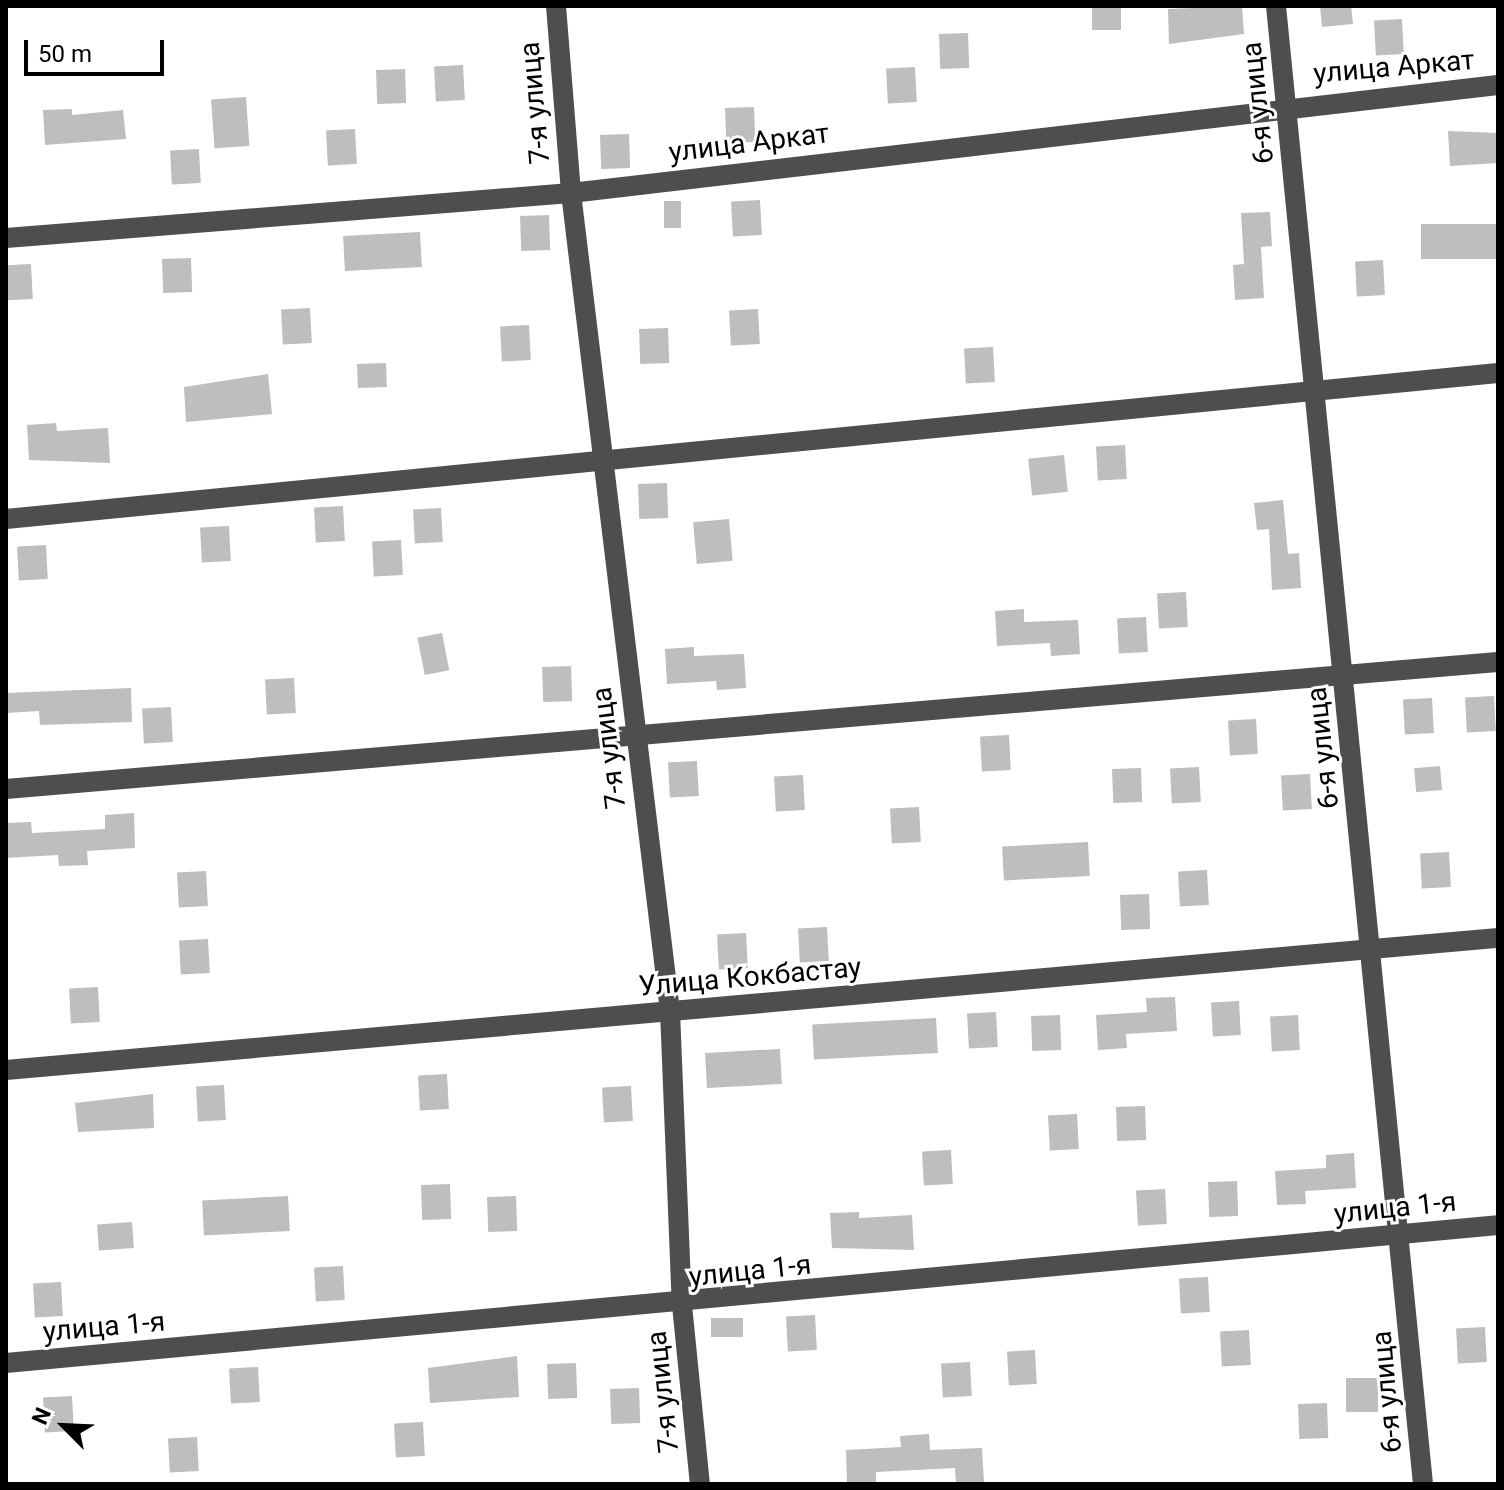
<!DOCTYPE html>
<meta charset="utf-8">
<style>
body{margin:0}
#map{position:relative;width:1504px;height:1490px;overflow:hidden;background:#fff;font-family:Roboto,sans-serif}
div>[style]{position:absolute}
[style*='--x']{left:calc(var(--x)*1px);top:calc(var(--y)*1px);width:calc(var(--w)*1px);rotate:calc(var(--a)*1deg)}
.building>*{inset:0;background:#bebebe;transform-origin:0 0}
.minor>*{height:20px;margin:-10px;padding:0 10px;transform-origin:10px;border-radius:10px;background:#4e4e4e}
span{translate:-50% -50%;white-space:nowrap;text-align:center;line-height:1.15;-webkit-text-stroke:6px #fff;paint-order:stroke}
.street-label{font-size:28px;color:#000}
.frame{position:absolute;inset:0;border:8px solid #000;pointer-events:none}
.north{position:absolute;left:24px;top:1386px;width:80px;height:80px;-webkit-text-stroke:6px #fff;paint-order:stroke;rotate:294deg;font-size:22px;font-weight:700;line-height:32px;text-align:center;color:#000}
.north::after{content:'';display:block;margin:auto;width:28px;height:36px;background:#000;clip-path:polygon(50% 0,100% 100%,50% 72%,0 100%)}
.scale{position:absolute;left:24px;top:40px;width:140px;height:36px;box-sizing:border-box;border:4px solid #000;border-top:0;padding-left:10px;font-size:24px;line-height:28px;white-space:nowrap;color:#000;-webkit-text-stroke:6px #fff;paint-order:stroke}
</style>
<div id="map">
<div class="building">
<div style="left:1092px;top:6px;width:29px;height:24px"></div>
<div style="clip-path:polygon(1242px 6px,1244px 34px,1169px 44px,1168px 9px)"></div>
<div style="clip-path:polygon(1320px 6px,1351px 6px,1353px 24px,1322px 27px)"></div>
<div style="left:1402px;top:19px;width:35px;height:28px;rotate:87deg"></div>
<div style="left:968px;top:33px;width:35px;height:29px;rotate:88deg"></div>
<div style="left:463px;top:65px;width:35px;height:29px;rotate:87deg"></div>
<div style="left:915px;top:67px;width:35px;height:29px;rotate:87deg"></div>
<div style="left:405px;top:69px;width:34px;height:29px;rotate:88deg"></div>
<div style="left:246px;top:97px;width:49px;height:35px;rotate:86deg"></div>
<div style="left:754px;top:107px;width:35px;height:29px;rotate:88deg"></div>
<div style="clip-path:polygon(72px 109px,72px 115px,123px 110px,126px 139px,45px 145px,43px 110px)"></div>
<div style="left:355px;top:129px;width:35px;height:29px;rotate:87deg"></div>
<div style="clip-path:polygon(1448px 131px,1498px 133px,1498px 163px,1450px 166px)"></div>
<div style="left:629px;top:134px;width:34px;height:29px;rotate:88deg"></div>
<div style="left:199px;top:149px;width:34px;height:29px;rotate:87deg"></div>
<div style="left:760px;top:200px;width:35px;height:29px;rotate:87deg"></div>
<div style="left:664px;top:201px;width:17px;height:27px"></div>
<div style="clip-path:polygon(1270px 212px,1272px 246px,1261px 247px,1264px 298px,1235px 300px,1233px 265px,1244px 264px,1241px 213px)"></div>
<div style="left:549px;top:215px;width:35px;height:29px;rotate:88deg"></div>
<div style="left:1498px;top:224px;width:35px;height:77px;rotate:90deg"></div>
<div style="left:420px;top:232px;width:35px;height:77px;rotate:87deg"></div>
<div style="left:191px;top:258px;width:34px;height:29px;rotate:88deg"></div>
<div style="left:1383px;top:260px;width:35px;height:28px;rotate:87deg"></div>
<div style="left:31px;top:264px;width:35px;height:25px;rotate:87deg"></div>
<div style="left:310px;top:308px;width:35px;height:29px;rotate:87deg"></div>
<div style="left:758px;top:309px;width:35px;height:29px;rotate:87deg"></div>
<div style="left:529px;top:325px;width:35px;height:29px;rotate:87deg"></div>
<div style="left:668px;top:328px;width:35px;height:29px;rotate:88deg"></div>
<div style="left:993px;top:347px;width:35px;height:29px;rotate:87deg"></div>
<div style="left:386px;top:363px;width:24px;height:29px;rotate:88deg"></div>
<div style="clip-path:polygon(268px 374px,272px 414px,186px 422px,184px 387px)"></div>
<div style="clip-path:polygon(56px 423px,57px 431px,108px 428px,110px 463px,29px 460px,27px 425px)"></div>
<div style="left:1125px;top:445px;width:34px;height:29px;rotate:87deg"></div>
<div style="left:1064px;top:455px;width:37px;height:36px;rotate:84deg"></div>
<div style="left:667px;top:483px;width:35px;height:29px;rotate:88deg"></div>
<div style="clip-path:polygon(1283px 500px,1288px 554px,1299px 553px,1301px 588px,1272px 590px,1269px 529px,1257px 530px,1254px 503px)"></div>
<div style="left:343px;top:506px;width:35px;height:29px;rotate:87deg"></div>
<div style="left:441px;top:508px;width:34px;height:28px;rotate:87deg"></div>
<div style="left:729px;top:519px;width:42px;height:36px;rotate:85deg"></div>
<div style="left:229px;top:526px;width:35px;height:29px;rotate:87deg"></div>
<div style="left:401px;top:540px;width:35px;height:29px;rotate:87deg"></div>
<div style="left:46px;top:545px;width:34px;height:29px;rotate:87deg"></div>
<div style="left:1186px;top:592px;width:35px;height:29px;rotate:87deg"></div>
<div style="clip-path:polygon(1024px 609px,1024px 622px,1078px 620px,1080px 654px,1051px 656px,1050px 643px,997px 646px,995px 611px)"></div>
<div style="left:1146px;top:617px;width:35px;height:29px;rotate:87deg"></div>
<div style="left:442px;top:633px;width:38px;height:25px;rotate:79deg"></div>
<div style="clip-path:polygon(694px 647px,694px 656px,744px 654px,746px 688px,717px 690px,716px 681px,667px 684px,665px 649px)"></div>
<div style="left:571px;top:666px;width:35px;height:29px;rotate:88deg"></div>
<div style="left:294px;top:678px;width:35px;height:29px;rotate:87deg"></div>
<div style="clip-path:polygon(131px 688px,132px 722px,40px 725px,39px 711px,6px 713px,6px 693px)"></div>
<div style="left:1494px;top:696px;width:35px;height:29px;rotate:87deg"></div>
<div style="left:1432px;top:698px;width:35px;height:29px;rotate:87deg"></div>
<div style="left:171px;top:707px;width:35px;height:29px;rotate:87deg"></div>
<div style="left:1256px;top:719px;width:35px;height:28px;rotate:87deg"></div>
<div style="left:1009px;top:735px;width:35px;height:29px;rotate:87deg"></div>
<div style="left:697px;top:761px;width:35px;height:29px;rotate:87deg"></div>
<div style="left:1440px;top:766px;width:24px;height:26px;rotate:85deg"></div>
<div style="left:1199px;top:767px;width:35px;height:29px;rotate:87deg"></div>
<div style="left:1141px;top:768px;width:34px;height:29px;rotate:88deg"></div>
<div style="left:1310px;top:774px;width:35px;height:29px;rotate:87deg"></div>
<div style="left:803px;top:775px;width:35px;height:29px;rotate:87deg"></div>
<div style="left:919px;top:807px;width:35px;height:29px;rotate:87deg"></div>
<div style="clip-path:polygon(134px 813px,135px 848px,87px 851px,88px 865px,59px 866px,58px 855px,6px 858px,6px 823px,31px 822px,32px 833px,105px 829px,105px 815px)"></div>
<div style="left:1088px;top:842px;width:34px;height:86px;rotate:87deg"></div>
<div style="left:1449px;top:852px;width:35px;height:29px;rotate:87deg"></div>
<div style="left:1207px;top:870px;width:35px;height:29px;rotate:87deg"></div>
<div style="left:206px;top:871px;width:35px;height:29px;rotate:87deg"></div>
<div style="left:1149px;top:894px;width:35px;height:29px;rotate:88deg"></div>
<div style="left:827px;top:927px;width:34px;height:29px;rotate:87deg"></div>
<div style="left:746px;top:933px;width:35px;height:29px;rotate:87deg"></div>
<div style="left:208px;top:939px;width:34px;height:29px;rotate:87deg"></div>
<div style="left:98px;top:987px;width:35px;height:29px;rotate:87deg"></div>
<div style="clip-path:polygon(1175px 997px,1177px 1031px,1126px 1034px,1127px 1048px,1098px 1050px,1096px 1015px,1147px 1012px,1146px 998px)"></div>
<div style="left:1239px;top:1001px;width:34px;height:28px;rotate:87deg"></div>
<div style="left:996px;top:1012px;width:35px;height:29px;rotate:87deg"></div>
<div style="left:1060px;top:1015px;width:35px;height:29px;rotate:88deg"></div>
<div style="left:1298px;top:1015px;width:35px;height:28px;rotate:87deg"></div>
<div style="left:936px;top:1018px;width:35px;height:124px;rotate:87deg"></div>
<div style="left:780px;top:1049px;width:35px;height:75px;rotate:87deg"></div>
<div style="left:447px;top:1074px;width:35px;height:29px;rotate:87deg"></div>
<div style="left:224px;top:1085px;width:35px;height:28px;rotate:87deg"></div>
<div style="left:631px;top:1086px;width:35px;height:29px;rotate:87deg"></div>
<div style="clip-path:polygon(153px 1094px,154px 1128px,78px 1132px,75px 1103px)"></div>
<div style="left:1145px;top:1106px;width:34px;height:29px;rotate:88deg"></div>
<div style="left:1077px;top:1114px;width:35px;height:29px;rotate:87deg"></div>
<div style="left:951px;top:1150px;width:34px;height:29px;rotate:87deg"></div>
<div style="clip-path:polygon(1354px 1153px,1356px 1188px,1305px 1191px,1306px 1204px,1277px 1205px,1275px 1171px,1326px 1168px,1326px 1155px)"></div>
<div style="left:1237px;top:1181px;width:35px;height:29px;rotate:88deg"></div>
<div style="left:450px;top:1184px;width:35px;height:29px;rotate:88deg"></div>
<div style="left:1165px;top:1189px;width:35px;height:29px;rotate:87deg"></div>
<div style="left:288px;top:1196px;width:35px;height:86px;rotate:87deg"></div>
<div style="left:516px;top:1196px;width:35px;height:29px;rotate:88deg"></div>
<div style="clip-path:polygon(859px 1212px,859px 1218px,912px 1215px,914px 1250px,832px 1248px,830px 1213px)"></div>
<div style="left:132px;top:1222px;width:26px;height:35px;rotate:86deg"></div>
<div style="left:343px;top:1266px;width:34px;height:29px;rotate:87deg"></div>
<div style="left:1208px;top:1277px;width:35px;height:29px;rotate:87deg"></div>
<div style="left:61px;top:1282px;width:34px;height:28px;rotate:87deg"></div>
<div style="left:815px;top:1315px;width:35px;height:29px;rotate:87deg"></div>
<div style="left:743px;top:1318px;width:19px;height:32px;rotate:90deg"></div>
<div style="left:1485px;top:1327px;width:35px;height:29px;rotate:87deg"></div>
<div style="left:1249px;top:1330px;width:35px;height:29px;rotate:87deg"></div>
<div style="left:1035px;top:1350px;width:34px;height:28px;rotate:87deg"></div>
<div style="clip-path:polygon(517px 1356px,519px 1397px,430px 1403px,428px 1368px)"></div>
<div style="left:970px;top:1362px;width:34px;height:29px;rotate:87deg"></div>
<div style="left:576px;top:1363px;width:35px;height:29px;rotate:88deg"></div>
<div style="left:258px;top:1367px;width:35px;height:29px;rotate:87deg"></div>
<div style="left:1346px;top:1378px;width:32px;height:34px"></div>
<div style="left:639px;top:1388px;width:35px;height:29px;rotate:88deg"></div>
<div style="left:72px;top:1396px;width:35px;height:29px;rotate:87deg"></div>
<div style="left:1327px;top:1403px;width:35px;height:29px;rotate:88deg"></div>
<div style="left:423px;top:1422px;width:34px;height:29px;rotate:87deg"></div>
<div style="clip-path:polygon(929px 1434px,930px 1450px,982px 1448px,984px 1482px,956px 1484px,955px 1468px,876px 1472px,876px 1484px,847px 1484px,846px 1450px,901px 1447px,900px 1436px)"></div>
<div style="left:197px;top:1437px;width:34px;height:29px;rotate:87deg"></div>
</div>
<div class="minor">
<div style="--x:556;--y:6;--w:188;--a:85.4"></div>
<div style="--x:571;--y:193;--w:824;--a:83.1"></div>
<div style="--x:670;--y:1011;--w:294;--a:87.7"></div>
<div style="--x:682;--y:1305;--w:180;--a:84.3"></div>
<div style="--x:1276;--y:6;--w:1485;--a:84.32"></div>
<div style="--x:6;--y:238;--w:567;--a:-4.55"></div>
<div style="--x:571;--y:193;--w:933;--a:-6.65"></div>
<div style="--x:6;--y:519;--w:1499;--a:-5.59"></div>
<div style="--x:6;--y:789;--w:1497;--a:-4.87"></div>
<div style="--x:6;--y:1070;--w:1498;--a:-5.06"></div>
<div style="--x:6;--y:1363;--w:1498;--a:-5.28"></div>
</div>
<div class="street-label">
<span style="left:1394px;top:67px;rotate:-5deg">улица Аркат</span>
<span style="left:535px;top:103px;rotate:-95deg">7-я улица</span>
<span style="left:1258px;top:103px;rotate:-96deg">6-я улица</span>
<span style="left:749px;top:143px;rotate:-7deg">улица Аркат</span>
<span style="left:609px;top:748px;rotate:-97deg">7-я улица</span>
<span style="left:1323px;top:748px;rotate:-96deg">6-я улица</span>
<span style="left:750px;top:977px;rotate:-5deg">Улица Кокбастау</span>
<span style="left:1395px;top:1208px;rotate:-6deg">улица 1-я</span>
<span style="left:750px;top:1271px;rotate:-6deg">улица 1-я</span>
<span style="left:104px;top:1327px;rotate:-5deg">улица 1-я</span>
<span style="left:663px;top:1392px;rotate:-96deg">7-я улица</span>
<span style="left:1387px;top:1392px;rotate:-95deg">6-я улица</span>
</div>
<div class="frame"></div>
<div class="north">N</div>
<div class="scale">50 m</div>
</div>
